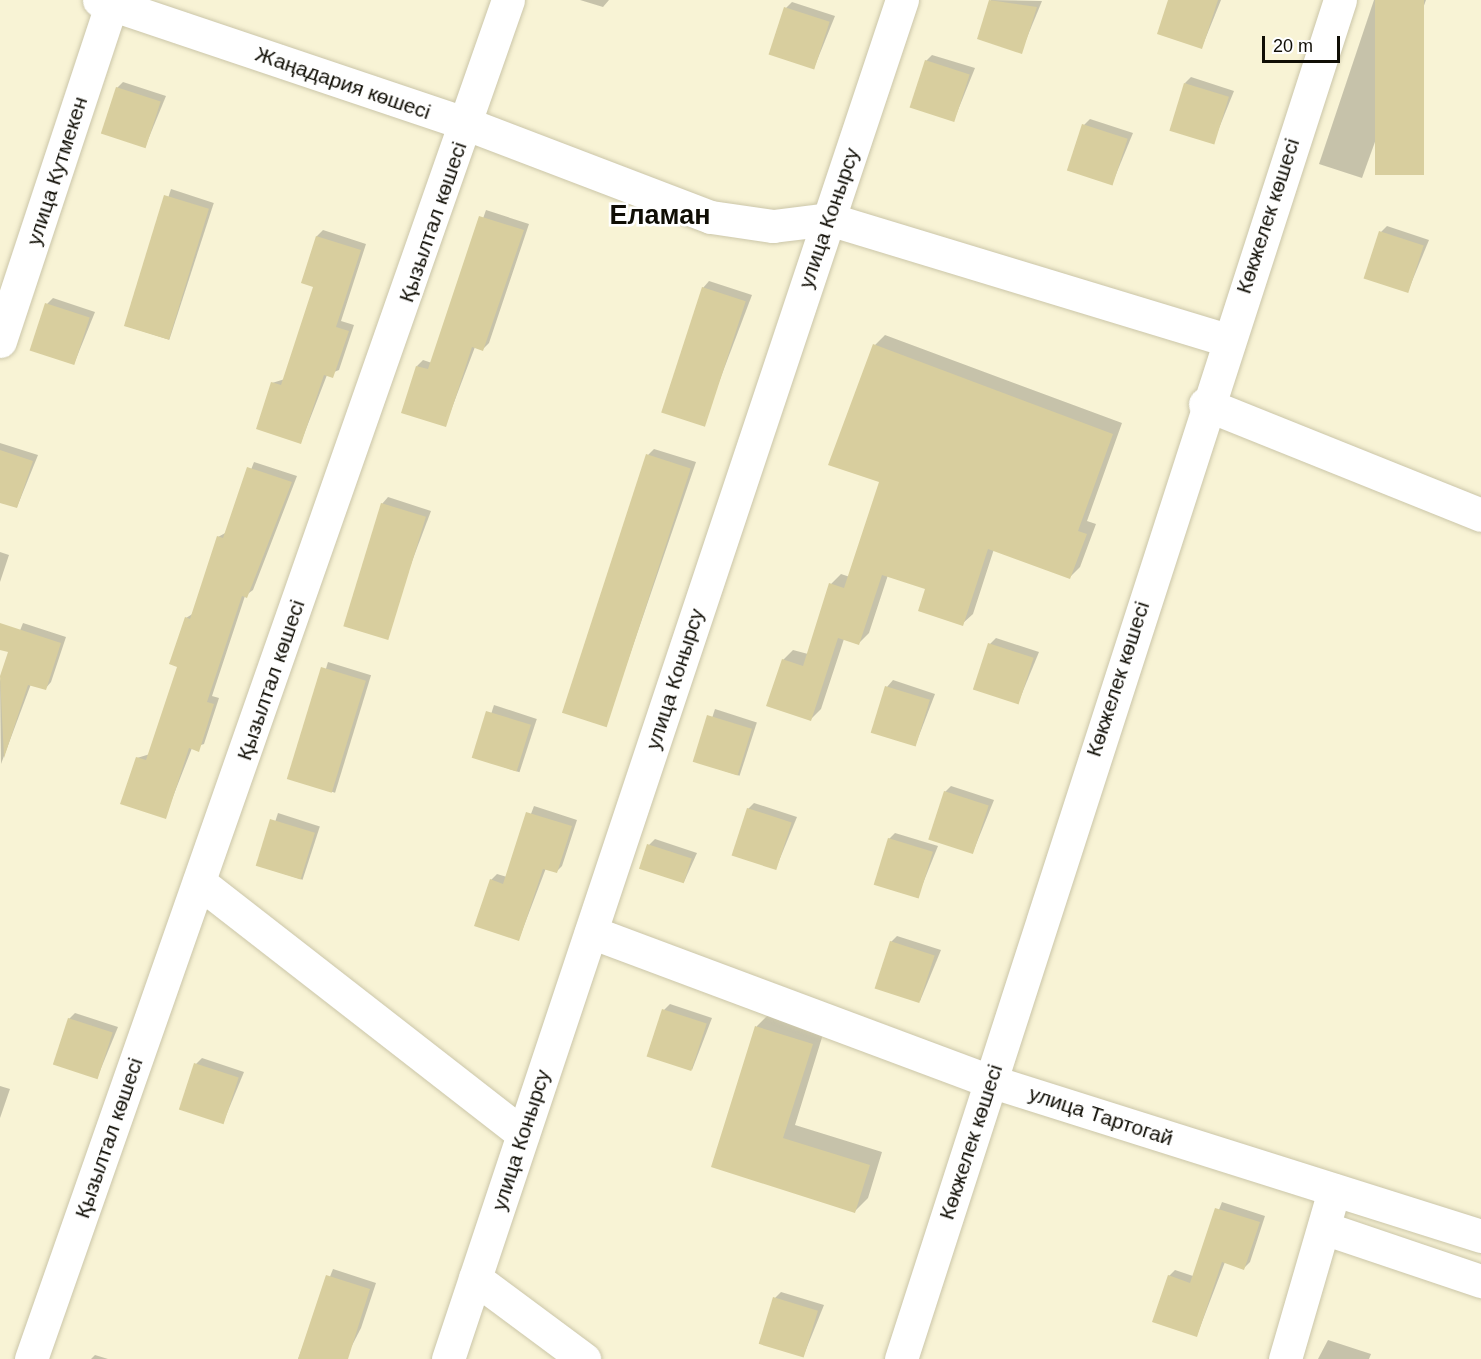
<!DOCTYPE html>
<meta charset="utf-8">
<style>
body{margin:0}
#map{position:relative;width:1481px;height:1359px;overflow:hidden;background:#f8f3d5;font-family:Arial,sans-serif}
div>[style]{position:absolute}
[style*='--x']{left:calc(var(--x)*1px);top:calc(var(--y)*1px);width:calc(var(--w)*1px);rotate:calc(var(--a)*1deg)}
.shadow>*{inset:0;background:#0003;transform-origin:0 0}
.building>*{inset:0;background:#d8ce9e;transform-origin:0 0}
.roads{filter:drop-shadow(0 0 2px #cbc6a9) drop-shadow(0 0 2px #cbc6a9)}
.minor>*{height:33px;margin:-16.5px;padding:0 16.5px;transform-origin:16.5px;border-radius:16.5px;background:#fff}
span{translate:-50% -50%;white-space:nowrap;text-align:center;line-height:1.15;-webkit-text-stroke:5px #fff;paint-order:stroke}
.street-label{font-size:21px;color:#100e05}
.district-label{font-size:27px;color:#100e05;font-weight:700}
.scale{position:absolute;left:1262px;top:36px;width:78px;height:27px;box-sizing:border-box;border:3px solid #100e05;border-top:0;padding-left:8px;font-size:18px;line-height:21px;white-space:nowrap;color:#100e05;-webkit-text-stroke:4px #fff;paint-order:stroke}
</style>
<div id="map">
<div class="shadow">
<div style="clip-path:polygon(580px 0,609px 0,603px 7px)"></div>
<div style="clip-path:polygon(991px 0,1042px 1px,1021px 52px,978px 38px)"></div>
<div style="clip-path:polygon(1170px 0,1221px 0,1202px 47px)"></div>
<div style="clip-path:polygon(1374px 0,1426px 0,1362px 178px,1319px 164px)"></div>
<div style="clip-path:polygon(792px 2px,835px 16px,814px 68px,786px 8px)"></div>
<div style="clip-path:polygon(932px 55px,975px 68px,954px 120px,926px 61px)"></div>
<div style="clip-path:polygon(1191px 77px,1234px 91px,1213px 143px,1185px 83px)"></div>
<div style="clip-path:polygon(123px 82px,166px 96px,145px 147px,117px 88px)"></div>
<div style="clip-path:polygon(1090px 119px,1133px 133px,1112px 184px,1084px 125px)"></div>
<div style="left:171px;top:189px;width:45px;height:144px;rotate:18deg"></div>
<div style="clip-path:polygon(486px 210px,529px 224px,489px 343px,483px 349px,475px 347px,445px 426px,417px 366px,423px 360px,432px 363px)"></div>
<div style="clip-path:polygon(1387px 226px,1429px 240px,1408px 291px,1381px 232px)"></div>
<div style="clip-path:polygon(323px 230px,366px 244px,341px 321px,354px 325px,339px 370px,327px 375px,301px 442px,272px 383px,285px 379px,315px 286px,317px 236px)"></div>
<div style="clip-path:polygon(709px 281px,752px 295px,703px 424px,703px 288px)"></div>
<div style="clip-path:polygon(53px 298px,95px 312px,74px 364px,47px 304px)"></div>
<div style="clip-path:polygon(885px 335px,1122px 423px,1087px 521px,1096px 524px,1080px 567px,1070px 577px,994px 549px,973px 614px,962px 624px,927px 588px,888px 575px,869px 633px,858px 644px,844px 639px,821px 709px,811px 719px,783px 660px,793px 650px,808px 654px,831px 584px,841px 574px,850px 577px,881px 481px,875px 345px)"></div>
<div style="clip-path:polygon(0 443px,38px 455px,17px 507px,0 501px)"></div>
<div style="clip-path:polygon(654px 449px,696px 462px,606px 724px,648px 455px)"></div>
<div style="clip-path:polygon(254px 462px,297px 476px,253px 590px,245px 596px,212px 696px,219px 698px,204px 744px,192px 748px,165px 817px,137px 758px,150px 754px,179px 666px,186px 618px,194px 613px,218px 537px,227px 532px)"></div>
<div style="clip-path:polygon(388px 497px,431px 511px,383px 638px,382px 504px)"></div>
<div style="clip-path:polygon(0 552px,9px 555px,0 582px)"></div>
<div style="clip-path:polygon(23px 623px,66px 637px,51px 682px,45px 689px,31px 684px,1px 764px,0 681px)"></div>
<div style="clip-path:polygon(996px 638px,1039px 652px,1018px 703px,990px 644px)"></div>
<div style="left:328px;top:662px;width:45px;height:123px;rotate:17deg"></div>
<div style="clip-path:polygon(893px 680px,935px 694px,915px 746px,887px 687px)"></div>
<div style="left:494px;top:705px;width:45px;height:56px;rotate:18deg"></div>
<div style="left:715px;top:709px;width:44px;height:56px;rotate:18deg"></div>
<div style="clip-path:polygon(951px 786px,994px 800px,973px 852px,945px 792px)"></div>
<div style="clip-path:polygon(754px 803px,797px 817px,776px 868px,748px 809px)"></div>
<div style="clip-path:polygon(534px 806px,577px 820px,562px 866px,556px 872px,546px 868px,519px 939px,491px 880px,497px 874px,507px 877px)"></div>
<div style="left:278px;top:813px;width:44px;height:56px;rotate:18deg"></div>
<div style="clip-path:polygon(895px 833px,938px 846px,917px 898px,889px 839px)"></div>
<div style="clip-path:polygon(655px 839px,697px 853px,684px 882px,649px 845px)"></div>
<div style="clip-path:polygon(897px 936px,941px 950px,920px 1001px,891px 942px)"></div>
<div style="clip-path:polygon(670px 1004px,712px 1018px,692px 1070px,664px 1010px)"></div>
<div style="clip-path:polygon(75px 1013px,118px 1027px,97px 1078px,69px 1019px)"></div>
<div style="clip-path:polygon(769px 1014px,824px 1031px,795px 1125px,882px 1152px,868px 1198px,855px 1211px,713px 1166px,757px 1026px)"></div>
<div style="clip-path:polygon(202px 1058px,244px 1072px,223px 1123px,196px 1064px)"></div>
<div style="clip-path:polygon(0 1086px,10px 1089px,0 1118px)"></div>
<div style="clip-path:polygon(1222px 1202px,1265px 1216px,1250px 1262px,1244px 1268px,1225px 1262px,1197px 1335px,1169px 1276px,1175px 1270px,1193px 1276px)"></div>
<div style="clip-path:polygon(333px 1269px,376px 1283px,361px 1328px,345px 1359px,298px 1359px)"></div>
<div style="clip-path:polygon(781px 1292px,824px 1305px,803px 1357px,775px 1298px)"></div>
<div style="clip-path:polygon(1328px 1340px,1371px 1354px,1369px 1359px,1318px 1359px)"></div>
<div style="clip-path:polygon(95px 1355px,108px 1359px,91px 1359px)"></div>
</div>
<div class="building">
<div style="clip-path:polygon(989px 0,1037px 7px,1022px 54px,977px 39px)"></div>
<div style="clip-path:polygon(1168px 0,1218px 0,1202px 49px,1157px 34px)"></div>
<div style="left:1375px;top:0;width:49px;height:175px"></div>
<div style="left:784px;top:7px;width:48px;height:50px;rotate:18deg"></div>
<div style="left:925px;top:60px;width:47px;height:50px;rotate:18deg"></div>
<div style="left:1184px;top:83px;width:47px;height:50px;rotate:17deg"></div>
<div style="left:116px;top:87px;width:47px;height:49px;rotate:18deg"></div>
<div style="left:1082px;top:124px;width:48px;height:49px;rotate:18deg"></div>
<div style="left:164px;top:195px;width:47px;height:137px;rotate:17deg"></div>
<div style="clip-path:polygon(479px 216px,524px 230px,483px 351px,472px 347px,446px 427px,401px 413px,416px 366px,428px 369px)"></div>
<div style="left:1379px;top:231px;width:47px;height:50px;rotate:18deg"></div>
<div style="clip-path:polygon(316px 236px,361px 250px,336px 327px,349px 331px,333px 378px,324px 375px,301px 444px,256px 429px,271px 382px,281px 385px,313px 287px,301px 283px)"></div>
<div style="left:702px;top:287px;width:46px;height:132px;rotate:18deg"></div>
<div style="left:45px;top:303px;width:47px;height:50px;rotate:18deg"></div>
<div style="clip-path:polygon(873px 344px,1113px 434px,1078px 531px,1087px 534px,1070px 579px,988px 549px,963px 626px,918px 611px,925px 589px,882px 575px,859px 645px,838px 638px,811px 721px,766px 706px,782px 659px,803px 666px,829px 583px,844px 588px,879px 482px,828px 465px)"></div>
<div style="clip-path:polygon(0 450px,33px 461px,17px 508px,0 503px)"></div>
<div style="left:646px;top:454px;width:47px;height:272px;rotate:18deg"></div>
<div style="clip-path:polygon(247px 467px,292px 482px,247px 598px,242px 596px,207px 702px,214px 704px,199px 752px,189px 748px,166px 819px,120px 804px,136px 757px,146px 760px,177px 667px,169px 664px,185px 617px,190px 619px,217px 536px,223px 538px)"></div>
<div style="left:381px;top:503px;width:47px;height:129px;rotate:17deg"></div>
<div style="clip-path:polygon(0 623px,61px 643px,46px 690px,28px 685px,4px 758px,0 676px,8px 652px,0 650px)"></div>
<div style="left:988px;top:643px;width:48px;height:49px;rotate:18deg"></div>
<div style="left:321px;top:667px;width:47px;height:117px;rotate:17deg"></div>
<div style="left:885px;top:686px;width:47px;height:49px;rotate:17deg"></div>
<div style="left:486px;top:711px;width:47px;height:49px;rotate:17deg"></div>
<div style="left:707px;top:715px;width:47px;height:49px;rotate:17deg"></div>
<div style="left:944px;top:791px;width:47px;height:51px;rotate:18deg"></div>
<div style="left:747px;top:808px;width:47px;height:50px;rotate:18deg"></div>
<div style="clip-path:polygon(526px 812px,572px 826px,557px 873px,543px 869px,519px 941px,474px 926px,490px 879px,503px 884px)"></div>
<div style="left:270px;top:819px;width:47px;height:49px;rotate:17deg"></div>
<div style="left:888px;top:838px;width:47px;height:49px;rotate:17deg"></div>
<div style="left:647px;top:844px;width:47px;height:26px;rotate:18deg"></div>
<div style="left:890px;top:941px;width:47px;height:50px;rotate:18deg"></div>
<div style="left:662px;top:1009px;width:47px;height:50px;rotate:18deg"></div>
<div style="left:68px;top:1018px;width:47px;height:49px;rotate:18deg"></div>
<div style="clip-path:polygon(755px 1026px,813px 1044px,783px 1138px,870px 1165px,855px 1213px,711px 1167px)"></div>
<div style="left:194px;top:1063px;width:47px;height:49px;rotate:18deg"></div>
<div style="clip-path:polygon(1215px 1208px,1260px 1222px,1244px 1270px,1222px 1262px,1197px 1337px,1152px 1322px,1168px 1275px,1190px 1283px)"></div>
<div style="clip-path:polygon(326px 1275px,370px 1289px,348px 1359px,298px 1359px)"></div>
<div style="left:773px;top:1297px;width:47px;height:49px;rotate:17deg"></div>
</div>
<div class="roads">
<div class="minor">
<div style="--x:99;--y:0;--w:388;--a:18.6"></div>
<div style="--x:467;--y:124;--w:261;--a:20.9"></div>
<div style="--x:711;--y:217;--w:63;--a:8.3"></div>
<div style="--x:773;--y:226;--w:56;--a:-7.1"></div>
<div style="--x:829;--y:219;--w:416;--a:16.9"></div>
<div style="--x:0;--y:341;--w:359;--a:-71.7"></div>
<div style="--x:1205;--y:404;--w:297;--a:21.9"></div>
<div style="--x:199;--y:882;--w:410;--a:37.9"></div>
<div style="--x:591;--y:932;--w:426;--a:20.5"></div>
<div style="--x:990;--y:1081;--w:515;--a:17.52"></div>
<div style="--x:1324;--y:1228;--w:166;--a:18.7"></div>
<div style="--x:475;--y:1278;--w:136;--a:36.6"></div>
<div style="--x:31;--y:1359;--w:1440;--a:-70.66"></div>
<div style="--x:448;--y:1359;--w:1433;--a:-71.53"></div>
<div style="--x:901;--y:1359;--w:1428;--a:-72.1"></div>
<div style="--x:1285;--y:1359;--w:176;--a:-73.8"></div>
</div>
</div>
<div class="street-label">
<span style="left:343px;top:83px;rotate:19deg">Жаңадария көшесі</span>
<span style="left:57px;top:171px;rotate:-72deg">улица Кутмекен</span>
<span style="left:1268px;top:216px;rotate:-72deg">Көкжелек көшесі</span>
<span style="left:829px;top:218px;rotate:-71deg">улица Конырсу</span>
<span style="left:433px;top:222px;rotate:-71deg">Қызылтал көшесі</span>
<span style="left:675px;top:679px;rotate:-72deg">улица Конырсу</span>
<span style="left:1118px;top:679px;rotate:-72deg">Көкжелек көшесі</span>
<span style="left:271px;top:680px;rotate:-71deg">Қызылтал көшесі</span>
<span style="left:1101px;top:1116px;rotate:18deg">улица Тартогай</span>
<span style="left:109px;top:1138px;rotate:-71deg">Қызылтал көшесі</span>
<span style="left:521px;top:1140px;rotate:-72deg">улица Конырсу</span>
<span style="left:971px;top:1142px;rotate:-72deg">Көкжелек көшесі</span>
</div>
<div class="district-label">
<span style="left:660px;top:216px">Еламан</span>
</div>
<div class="scale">20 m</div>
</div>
